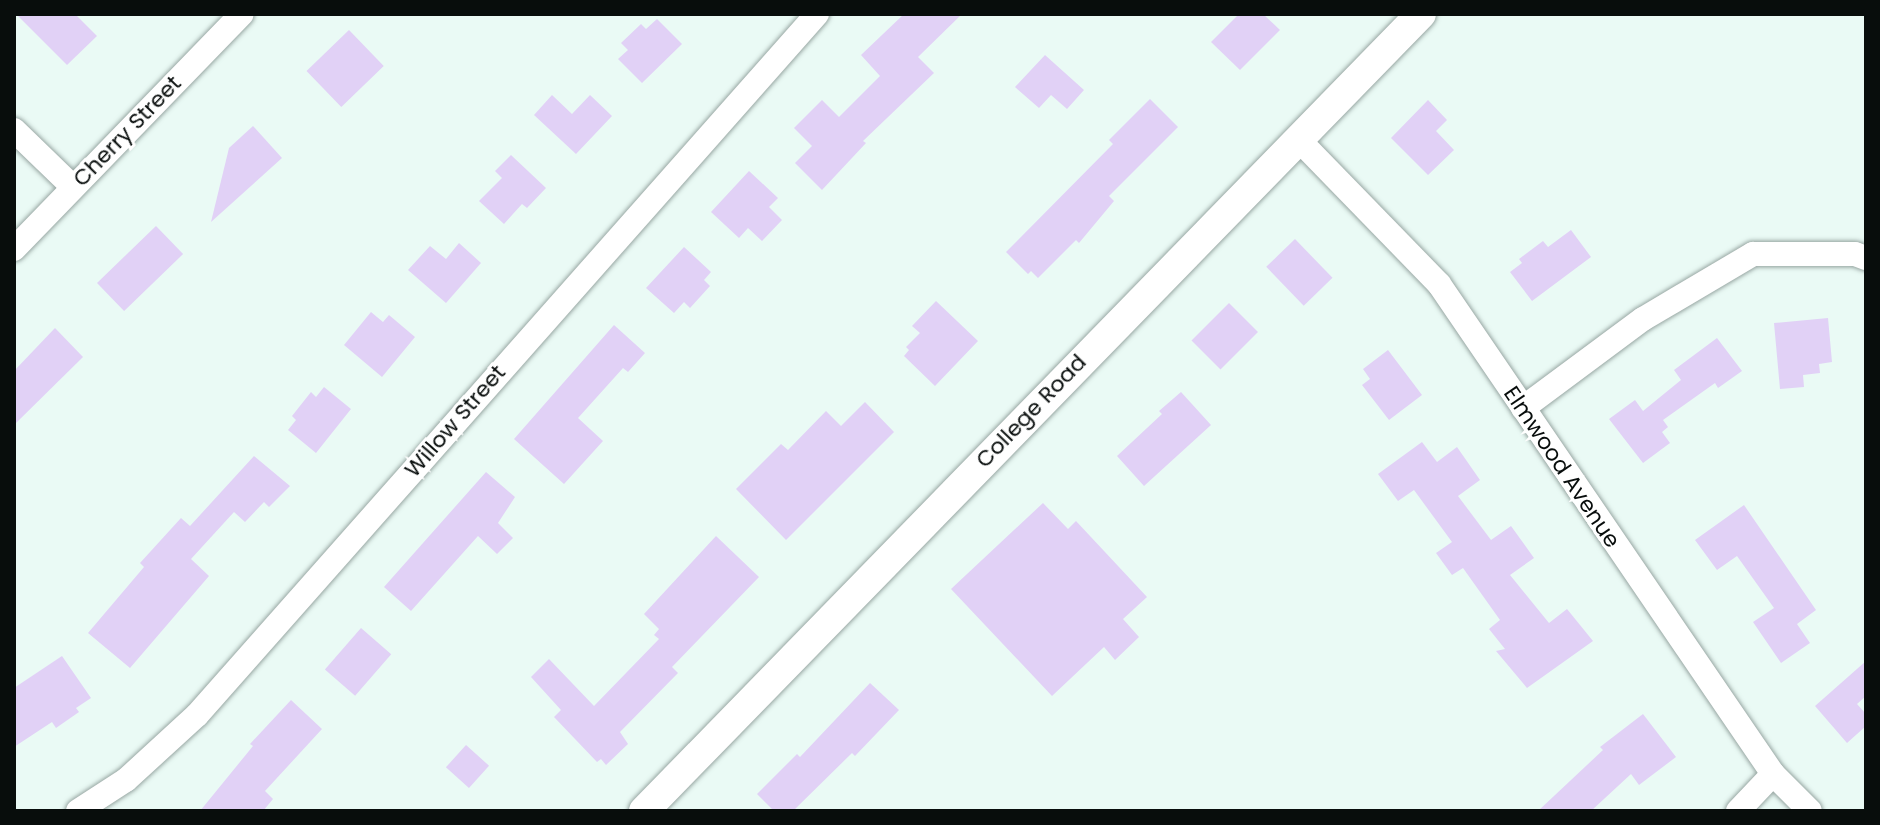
<!DOCTYPE html>
<style>
body{margin:0}
#map{position:relative;width:1880px;height:825px;overflow:hidden;background:#eafaf5;font-family:Poppins,sans-serif}
div>[style]{position:absolute}
[style*='--x']{left:calc(var(--x)*1px);top:calc(var(--y)*1px);width:calc(var(--w)*1px);rotate:calc(var(--a)*1deg)}
.building>*{inset:0;background:#e1d1f6;transform-origin:0 0}
.roads{filter:drop-shadow(0 0 2px #98a7a3) drop-shadow(0 0 2px #98a7a3)}
.minor>*{height:24px;margin:-12px;padding:0 12px;transform-origin:12px;border-radius:12px;background:#fff}
.tertiary>*{height:30px;margin:-15px;padding:0 15px;transform-origin:15px;border-radius:15px;background:#fff}
span{translate:-50% -50%;white-space:nowrap;text-align:center;line-height:1.15;-webkit-text-stroke:6px #fff;paint-order:stroke}
.street-label{font-size:22px;color:#080d0c}
.frame{position:absolute;inset:0;border:16px solid #080d0c;pointer-events:none}
</style>
<div id="map">
<div class="building">
<div style="clip-path:polygon(16px 14px,75px 14px,97px 36px,67px 65px)"></div>
<div style="clip-path:polygon(904px 14px,962px 14px,918px 57px,934px 73px,863px 141px,866px 143px,822px 190px,795px 163px,812px 146px,794px 128px,822px 100px,839px 117px,880px 76px,861px 55px)"></div>
<div style="clip-path:polygon(1239px 14px,1263px 14px,1280px 30px,1240px 70px,1211px 42px)"></div>
<div style="clip-path:polygon(657px 19px,682px 44px,642px 83px,618px 59px,628px 50px,621px 43px,641px 24px,646px 29px)"></div>
<div style="left:349px;top:30px;width:50px;height:59px;rotate:46deg"></div>
<div style="clip-path:polygon(1045px 55px,1084px 90px,1067px 109px,1051px 95px,1039px 108px,1015px 87px)"></div>
<div style="clip-path:polygon(552px 95px,572px 114px,590px 95px,612px 116px,576px 154px,534px 115px)"></div>
<div style="clip-path:polygon(1150px 99px,1178px 127px,1109px 196px,1114px 201px,1079px 243px,1076px 240px,1038px 278px,1031px 271px,1028px 274px,1006px 252px,1113px 144px,1109px 140px)"></div>
<div style="clip-path:polygon(1428px 100px,1447px 120px,1436px 131px,1454px 150px,1428px 175px,1391px 138px)"></div>
<div style="clip-path:polygon(253px 126px,282px 158px,211px 222px,229px 148px)"></div>
<div style="clip-path:polygon(511px 155px,546px 188px,527px 208px,522px 204px,504px 224px,479px 201px,502px 178px,495px 171px)"></div>
<div style="clip-path:polygon(749px 171px,778px 198px,769px 207px,782px 220px,762px 241px,748px 228px,739px 238px,711px 212px)"></div>
<div style="left:156px;top:226px;width:39px;height:82px;rotate:46deg"></div>
<div style="clip-path:polygon(1571px 230px,1591px 257px,1532px 301px,1510px 272px,1522px 263px,1519px 259px,1543px 241px,1548px 247px)"></div>
<div style="left:1295px;top:239px;width:54px;height:40px;rotate:46deg"></div>
<div style="clip-path:polygon(459px 243px,481px 263px,446px 303px,408px 270px,430px 246px,446px 259px)"></div>
<div style="clip-path:polygon(684px 247px,711px 272px,704px 280px,710px 286px,690px 308px,684px 302px,674px 313px,646px 288px)"></div>
<div style="clip-path:polygon(936px 301px,978px 341px,935px 386px,904px 356px,909px 350px,906px 347px,920px 333px,912px 326px)"></div>
<div style="left:1229px;top:303px;width:41px;height:53px;rotate:45deg"></div>
<div style="clip-path:polygon(371px 312px,383px 322px,389px 315px,415px 337px,382px 377px,344px 345px)"></div>
<div style="clip-path:polygon(1828px 318px,1832px 362px,1819px 364px,1820px 373px,1803px 375px,1804px 387px,1780px 389px,1774px 323px)"></div>
<div style="clip-path:polygon(614px 325px,645px 353px,628px 372px,623px 368px,578px 418px,603px 441px,564px 484px,514px 439px)"></div>
<div style="clip-path:polygon(55px 328px,83px 357px,14px 425px,14px 371px)"></div>
<div style="clip-path:polygon(1717px 338px,1742px 371px,1718px 388px,1715px 383px,1663px 420px,1668px 427px,1662px 432px,1670px 443px,1643px 463px,1609px 419px,1635px 400px,1643px 411px,1681px 380px,1674px 370px)"></div>
<div style="clip-path:polygon(1388px 350px,1422px 395px,1389px 420px,1362px 385px,1370px 379px,1363px 369px)"></div>
<div style="clip-path:polygon(324px 387px,351px 409px,316px 453px,288px 430px,296px 420px,292px 416px,311px 392px,316px 397px)"></div>
<div style="clip-path:polygon(1181px 392px,1211px 425px,1144px 486px,1117px 456px,1162px 414px,1159px 411px)"></div>
<div style="clip-path:polygon(865px 402px,894px 432px,786px 540px,736px 489px,781px 444px,788px 450px,826px 411px,841px 426px)"></div>
<div style="clip-path:polygon(1422px 442px,1437px 462px,1457px 447px,1480px 480px,1458px 496px,1491px 540px,1511px 526px,1534px 558px,1510px 575px,1549px 623px,1567px 609px,1593px 641px,1527px 688px,1496px 651px,1505px 649px,1489px 629px,1500px 620px,1463px 568px,1452px 575px,1436px 553px,1452px 542px,1414px 490px,1398px 501px,1378px 474px)"></div>
<div style="clip-path:polygon(254px 456px,290px 486px,269px 507px,264px 502px,245px 522px,234px 512px,191px 559px,209px 576px,130px 668px,88px 633px,144px 567px,140px 563px,181px 518px,190px 526px)"></div>
<div style="clip-path:polygon(486px 472px,515px 497px,498px 523px,513px 538px,497px 554px,478px 536px,411px 611px,384px 587px)"></div>
<div style="clip-path:polygon(1043px 503px,1068px 529px,1076px 521px,1147px 597px,1123px 619px,1139px 637px,1115px 660px,1104px 647px,1052px 696px,951px 589px)"></div>
<div style="clip-path:polygon(1744px 505px,1816px 610px,1797px 624px,1810px 643px,1781px 663px,1753px 622px,1774px 608px,1737px 556px,1717px 570px,1695px 540px)"></div>
<div style="clip-path:polygon(716px 536px,759px 577px,672px 667px,678px 673px,620px 732px,628px 744px,606px 765px,601px 759px,597px 762px,554px 717px,561px 710px,531px 677px,549px 659px,594px 706px,659px 639px,654px 635px,659px 629px,644px 614px)"></div>
<div style="left:361px;top:628px;width:40px;height:55px;rotate:41deg"></div>
<div style="clip-path:polygon(62px 656px,91px 698px,76px 708px,79px 712px,56px 728px,52px 722px,14px 747px,14px 688px)"></div>
<div style="clip-path:polygon(1866px 661px,1866px 696px,1857px 704px,1866px 714px,1866px 726px,1847px 743px,1815px 706px)"></div>
<div style="clip-path:polygon(870px 683px,899px 710px,855px 756px,852px 753px,793px 811px,774px 811px,757px 794px,797px 754px,800px 757px)"></div>
<div style="clip-path:polygon(291px 700px,322px 729px,265px 791px,273px 799px,263px 811px,200px 811px,253px 746px,250px 744px)"></div>
<div style="clip-path:polygon(1643px 714px,1676px 757px,1639px 785px,1631px 774px,1591px 811px,1538px 811px,1603px 750px,1600px 747px)"></div>
<div style="left:466px;top:745px;width:31px;height:30px;rotate:42deg"></div>
</div>
<div class="roads">
<div class="minor">
<div style="--x:14;--y:130;--w:81;--a:44"></div>
<div style="--x:1297;--y:138;--w:204;--a:45.8"></div>
<div style="--x:1439;--y:284;--w:593;--a:55.72"></div>
<div style="--x:1773;--y:774;--w:52;--a:45"></div>
<div style="--x:14;--y:249;--w:327;--a:-45.9"></div>
<div style="--x:1523;--y:408;--w:149;--a:-36.6"></div>
<div style="--x:1643;--y:319;--w:128;--a:-30.6"></div>
<div style="--x:1753;--y:254;--w:102;--a:0"></div>
<div style="--x:1855;--y:254;--w:12;--a:20"></div>
<div style="--x:78;--y:811;--w:57;--a:-32.9"></div>
<div style="--x:126;--y:780;--w:96;--a:-42.5"></div>
<div style="--x:197;--y:715;--w:936;--a:-48.51"></div>
<div style="--x:1738;--y:811;--w:51;--a:-46.6"></div>
</div>
<div class="tertiary">
<div style="--x:644;--y:811;--w:1113;--a:-45.73"></div>
</div>
</div>
<div class="street-label">
<span style="left:127px;top:131px;rotate:-46deg">Cherry Street</span>
<span style="left:1031px;top:411px;rotate:-46deg">College Road</span>
<span style="left:455px;top:421px;rotate:-49deg">Willow Street</span>
<span style="left:1562px;top:467px;rotate:56deg">Elmwood Avenue</span>
</div>
<div class="frame"></div>
</div>
